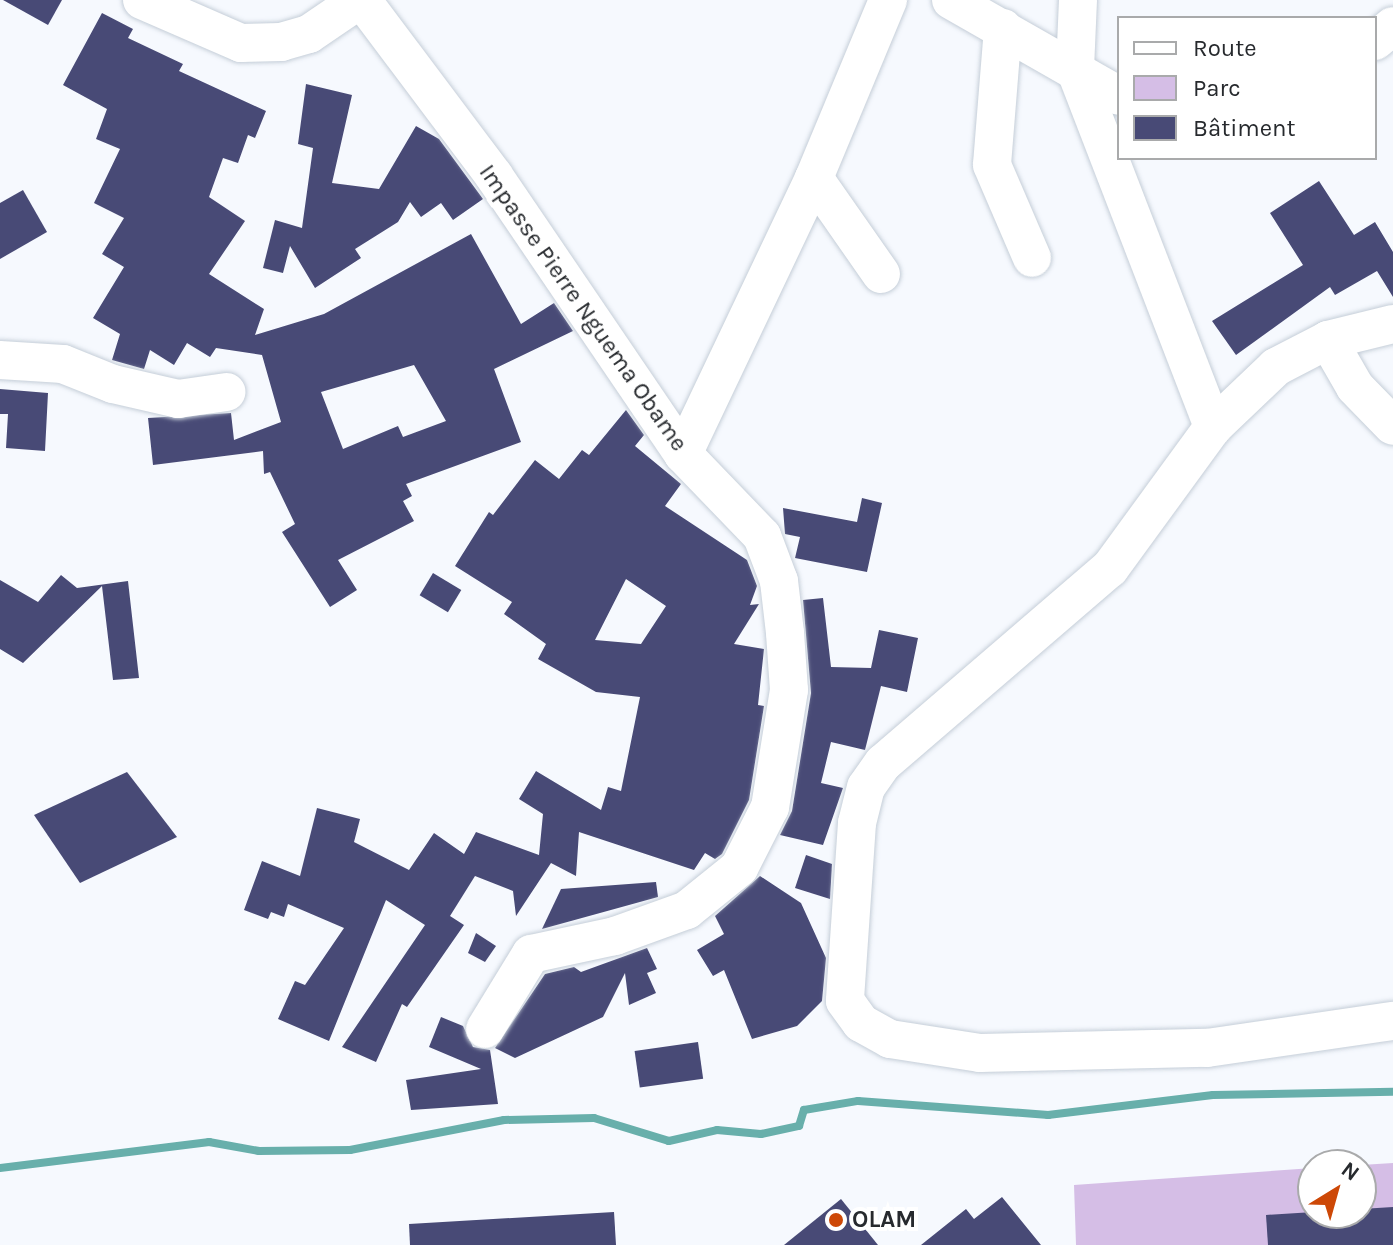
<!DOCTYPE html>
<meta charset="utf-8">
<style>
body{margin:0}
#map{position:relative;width:1393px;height:1245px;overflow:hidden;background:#f6f9fe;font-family:Karla,sans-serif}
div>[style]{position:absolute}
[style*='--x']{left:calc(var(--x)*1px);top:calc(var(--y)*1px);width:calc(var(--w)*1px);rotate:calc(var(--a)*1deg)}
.green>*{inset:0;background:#d5bee6}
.stream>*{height:8px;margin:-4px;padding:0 4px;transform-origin:4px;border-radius:4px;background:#68afab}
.building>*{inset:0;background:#484a76;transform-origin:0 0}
.roads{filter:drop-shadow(0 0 2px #c5ced8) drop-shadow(0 0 2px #c5ced8)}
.minor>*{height:38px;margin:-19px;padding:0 19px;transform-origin:19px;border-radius:19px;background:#fff}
.dots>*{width:22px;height:22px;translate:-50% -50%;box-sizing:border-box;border:4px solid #fff;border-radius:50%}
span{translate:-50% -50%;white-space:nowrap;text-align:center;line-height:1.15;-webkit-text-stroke:8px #fff;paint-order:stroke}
.street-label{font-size:24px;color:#272a2e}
.poi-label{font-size:24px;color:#272a2e;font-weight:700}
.left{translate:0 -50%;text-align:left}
.legend{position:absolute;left:1117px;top:16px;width:260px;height:144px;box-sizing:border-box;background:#fff;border:2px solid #a9aaab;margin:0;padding:10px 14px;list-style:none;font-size:24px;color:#272a2e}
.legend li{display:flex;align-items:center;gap:16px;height:40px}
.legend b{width:40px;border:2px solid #a9aaab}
.north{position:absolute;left:1297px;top:1149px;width:80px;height:80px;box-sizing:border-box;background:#fff;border:2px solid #a9aaab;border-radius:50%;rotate:37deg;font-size:22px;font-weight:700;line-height:32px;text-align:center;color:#272a2e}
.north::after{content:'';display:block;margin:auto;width:28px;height:36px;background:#cd4807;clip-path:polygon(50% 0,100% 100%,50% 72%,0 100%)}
</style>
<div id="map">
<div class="green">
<div style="clip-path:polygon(1393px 1163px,1393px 1245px,1076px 1245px,1074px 1185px,1313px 1168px,1313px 1213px,1361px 1213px,1361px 1165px)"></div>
</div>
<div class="stream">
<div style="--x:0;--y:1168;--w:211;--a:-7.1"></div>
<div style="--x:209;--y:1142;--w:51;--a:10.2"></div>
<div style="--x:259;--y:1151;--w:91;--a:-0.6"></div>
<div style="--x:350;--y:1150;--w:157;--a:-11"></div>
<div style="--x:504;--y:1120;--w:90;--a:-1.3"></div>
<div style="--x:594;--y:1118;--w:78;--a:17"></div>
<div style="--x:669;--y:1141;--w:49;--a:-12.9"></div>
<div style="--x:717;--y:1130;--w:44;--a:5.2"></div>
<div style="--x:761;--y:1134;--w:39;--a:-12"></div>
<div style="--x:799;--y:1126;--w:17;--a:-73"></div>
<div style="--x:804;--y:1110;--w:55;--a:-9.5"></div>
<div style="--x:858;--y:1101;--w:191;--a:4.2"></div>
<div style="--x:1048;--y:1115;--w:166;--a:-6.9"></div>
<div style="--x:1213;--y:1095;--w:180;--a:-1"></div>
</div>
<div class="building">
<div style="clip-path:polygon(3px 0,62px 0,48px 25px)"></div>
<div style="clip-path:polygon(evenodd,102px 13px,133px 29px,128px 38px,183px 64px,179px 71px,266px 111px,255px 138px,248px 135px,238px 163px,223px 158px,209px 197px,245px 221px,209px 274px,264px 309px,255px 335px,324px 314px,471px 234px,521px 324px,554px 303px,573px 331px,494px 369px,521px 442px,406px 484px,412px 496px,403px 501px,414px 521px,338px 560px,357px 590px,330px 607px,282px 532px,295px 524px,270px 472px,264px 474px,263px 451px,153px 465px,148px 418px,231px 413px,234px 440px,281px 422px,262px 355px,216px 348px,210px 357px,187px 343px,174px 365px,150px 350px,144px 369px,112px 360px,120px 334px,93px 318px,124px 267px,102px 254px,124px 218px,94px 203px,120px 149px,96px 139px,107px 109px,63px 85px,102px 13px,414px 365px,446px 421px,403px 437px,398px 426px,343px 449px,321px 392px,414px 365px)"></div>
<div style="clip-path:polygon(306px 84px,352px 95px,332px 183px,379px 189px,416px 126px,439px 139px,483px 199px,453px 220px,441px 203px,421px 217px,410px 202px,398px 222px,355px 249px,361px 258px,315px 288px,290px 246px,283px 273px,263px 268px,275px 220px,302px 228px,313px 148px,298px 144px)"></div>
<div style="clip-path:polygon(1319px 181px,1354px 235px,1375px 222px,1393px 252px,1393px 297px,1377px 271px,1335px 295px,1330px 287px,1236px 355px,1212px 321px,1303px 265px,1270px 213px)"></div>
<div style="clip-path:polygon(23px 190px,47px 232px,0 259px,0 203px)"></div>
<div style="clip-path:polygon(0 389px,48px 393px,45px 451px,6px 448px,8px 414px,0 414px)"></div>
<div style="clip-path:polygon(evenodd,626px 410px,644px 435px,635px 446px,681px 484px,665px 506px,747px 560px,757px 586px,750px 605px,759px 604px,734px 644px,764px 649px,758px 705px,764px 706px,749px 800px,722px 854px,715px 859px,705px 853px,694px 870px,579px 832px,576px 876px,551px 863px,516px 916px,513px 891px,475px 876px,450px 916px,464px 925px,407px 1007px,402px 1004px,376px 1062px,342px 1047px,425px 925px,386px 900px,329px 1041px,278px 1019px,295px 981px,305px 985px,344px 928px,288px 904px,284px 917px,271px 912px,268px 919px,244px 910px,262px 861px,300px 876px,317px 808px,360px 819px,354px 842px,409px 870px,434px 833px,464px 854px,476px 832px,539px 855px,543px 814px,519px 799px,536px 771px,601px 810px,608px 787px,621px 791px,640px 697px,596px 692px,538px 659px,546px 644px,504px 614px,512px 602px,455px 566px,489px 512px,493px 515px,535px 460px,559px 479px,582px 450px,589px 455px,626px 410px,626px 579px,666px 606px,641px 644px,595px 640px,626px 579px)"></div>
<div style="clip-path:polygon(862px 498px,882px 503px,867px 572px,795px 558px,800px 537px,785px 534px,783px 508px,857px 522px)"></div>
<div style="left:433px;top:573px;width:33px;height:26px;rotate:31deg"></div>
<div style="clip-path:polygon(61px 575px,77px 588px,128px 581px,139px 678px,113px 680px,102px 586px,23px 663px,0 649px,0 580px,38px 602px)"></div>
<div style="clip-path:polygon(823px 598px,831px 667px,871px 668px,879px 630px,918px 638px,907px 692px,881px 686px,865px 750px,831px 742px,821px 783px,843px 788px,823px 845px,780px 835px,792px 811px,811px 693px,803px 600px)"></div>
<div style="clip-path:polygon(127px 772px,177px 837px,80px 883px,34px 815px)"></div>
<div style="clip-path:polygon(806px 855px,832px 864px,830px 899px,795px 888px)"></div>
<div style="clip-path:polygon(760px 876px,801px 903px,826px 958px,822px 1001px,797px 1026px,752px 1039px,724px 970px,713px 976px,697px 950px,724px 934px,715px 916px)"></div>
<div style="clip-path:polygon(656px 882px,658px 897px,542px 929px,561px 889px)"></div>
<div style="clip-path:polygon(476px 933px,496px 946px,485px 962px,468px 953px)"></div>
<div style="clip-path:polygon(647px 948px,657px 969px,647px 973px,656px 993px,629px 1005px,625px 973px,603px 1017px,515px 1058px,495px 1048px,545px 974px,574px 967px,581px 972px)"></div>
<div style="clip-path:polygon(441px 1017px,463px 1026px,473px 1047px,490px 1050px,498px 1104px,411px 1110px,406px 1080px,481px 1069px,429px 1047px)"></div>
<div style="left:698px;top:1042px;width:37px;height:64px;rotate:82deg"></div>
<div style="clip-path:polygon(1002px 1197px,1041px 1245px,921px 1245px,966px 1209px,974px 1219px)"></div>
<div style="clip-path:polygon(841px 1199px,878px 1245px,784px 1245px)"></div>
<div style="clip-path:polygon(1393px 1207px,1393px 1245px,1268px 1245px,1266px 1215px)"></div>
<div style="clip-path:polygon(614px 1212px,616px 1245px,410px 1245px,409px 1224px)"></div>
</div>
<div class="roads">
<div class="minor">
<div style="--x:142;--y:0;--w:108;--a:23.5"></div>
<div style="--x:241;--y:43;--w:40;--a:-1.4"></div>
<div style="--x:281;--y:42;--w:29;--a:-16"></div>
<div style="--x:309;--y:34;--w:60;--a:-34.2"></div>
<div style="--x:362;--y:0;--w:220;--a:53.1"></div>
<div style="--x:494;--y:176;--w:336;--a:55.8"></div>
<div style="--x:683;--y:454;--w:114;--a:46.1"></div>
<div style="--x:762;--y:536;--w:48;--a:69.3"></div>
<div style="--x:779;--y:581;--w:52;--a:83.4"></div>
<div style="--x:785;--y:633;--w:57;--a:86"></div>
<div style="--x:789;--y:690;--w:119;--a:99.2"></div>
<div style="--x:770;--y:807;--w:68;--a:116.9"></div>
<div style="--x:739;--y:868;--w:67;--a:141.1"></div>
<div style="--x:687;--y:910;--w:77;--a:160.1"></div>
<div style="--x:615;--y:936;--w:86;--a:167.9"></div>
<div style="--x:531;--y:954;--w:88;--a:121.5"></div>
<div style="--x:951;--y:0;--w:193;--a:29.7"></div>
<div style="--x:1078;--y:0;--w:69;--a:92.5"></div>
<div style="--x:1075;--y:69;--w:384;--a:68.9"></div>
<div style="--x:1003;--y:28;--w:137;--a:94.6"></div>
<div style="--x:992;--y:165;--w:101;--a:66.7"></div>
<div style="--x:1375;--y:41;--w:23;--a:-40"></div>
<div style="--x:814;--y:178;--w:117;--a:55.1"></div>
<div style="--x:1393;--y:324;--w:67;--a:166.2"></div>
<div style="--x:1328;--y:340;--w:59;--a:152.6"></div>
<div style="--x:1276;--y:367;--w:87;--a:136.4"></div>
<div style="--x:1213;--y:427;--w:175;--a:126.1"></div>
<div style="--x:1110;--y:568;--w:299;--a:139.3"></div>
<div style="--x:883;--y:763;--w:29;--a:125"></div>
<div style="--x:866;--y:787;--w:37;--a:104"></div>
<div style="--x:857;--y:823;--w:178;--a:93.9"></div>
<div style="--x:845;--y:1001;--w:27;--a:54"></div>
<div style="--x:861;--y:1023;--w:33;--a:29"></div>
<div style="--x:890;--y:1039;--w:91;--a:8.8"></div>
<div style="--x:980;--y:1053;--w:227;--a:-1.3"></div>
<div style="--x:1207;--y:1048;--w:188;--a:-8.3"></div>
<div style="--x:1328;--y:340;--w:54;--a:60.1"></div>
<div style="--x:1355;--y:387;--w:54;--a:45.7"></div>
<div style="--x:0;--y:360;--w:63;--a:3.6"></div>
<div style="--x:63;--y:364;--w:54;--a:21.8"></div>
<div style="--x:113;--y:384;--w:67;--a:13"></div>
<div style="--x:178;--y:399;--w:49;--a:-8.3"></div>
<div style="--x:683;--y:454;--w:306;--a:-64.6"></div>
<div style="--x:814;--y:178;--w:193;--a:-67.4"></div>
</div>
</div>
<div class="dots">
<div style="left:836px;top:1220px;background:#cd4807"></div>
</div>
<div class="street-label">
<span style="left:583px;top:308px;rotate:55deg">Impasse Pierre Nguema Obame</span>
</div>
<div class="poi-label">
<span class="left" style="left:852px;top:1220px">OLAM</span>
</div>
<ul class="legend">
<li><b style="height:10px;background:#fff"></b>Route</li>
<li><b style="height:22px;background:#d5bee6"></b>Parc</li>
<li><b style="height:22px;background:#484a76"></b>Bâtiment</li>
</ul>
<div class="north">N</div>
</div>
